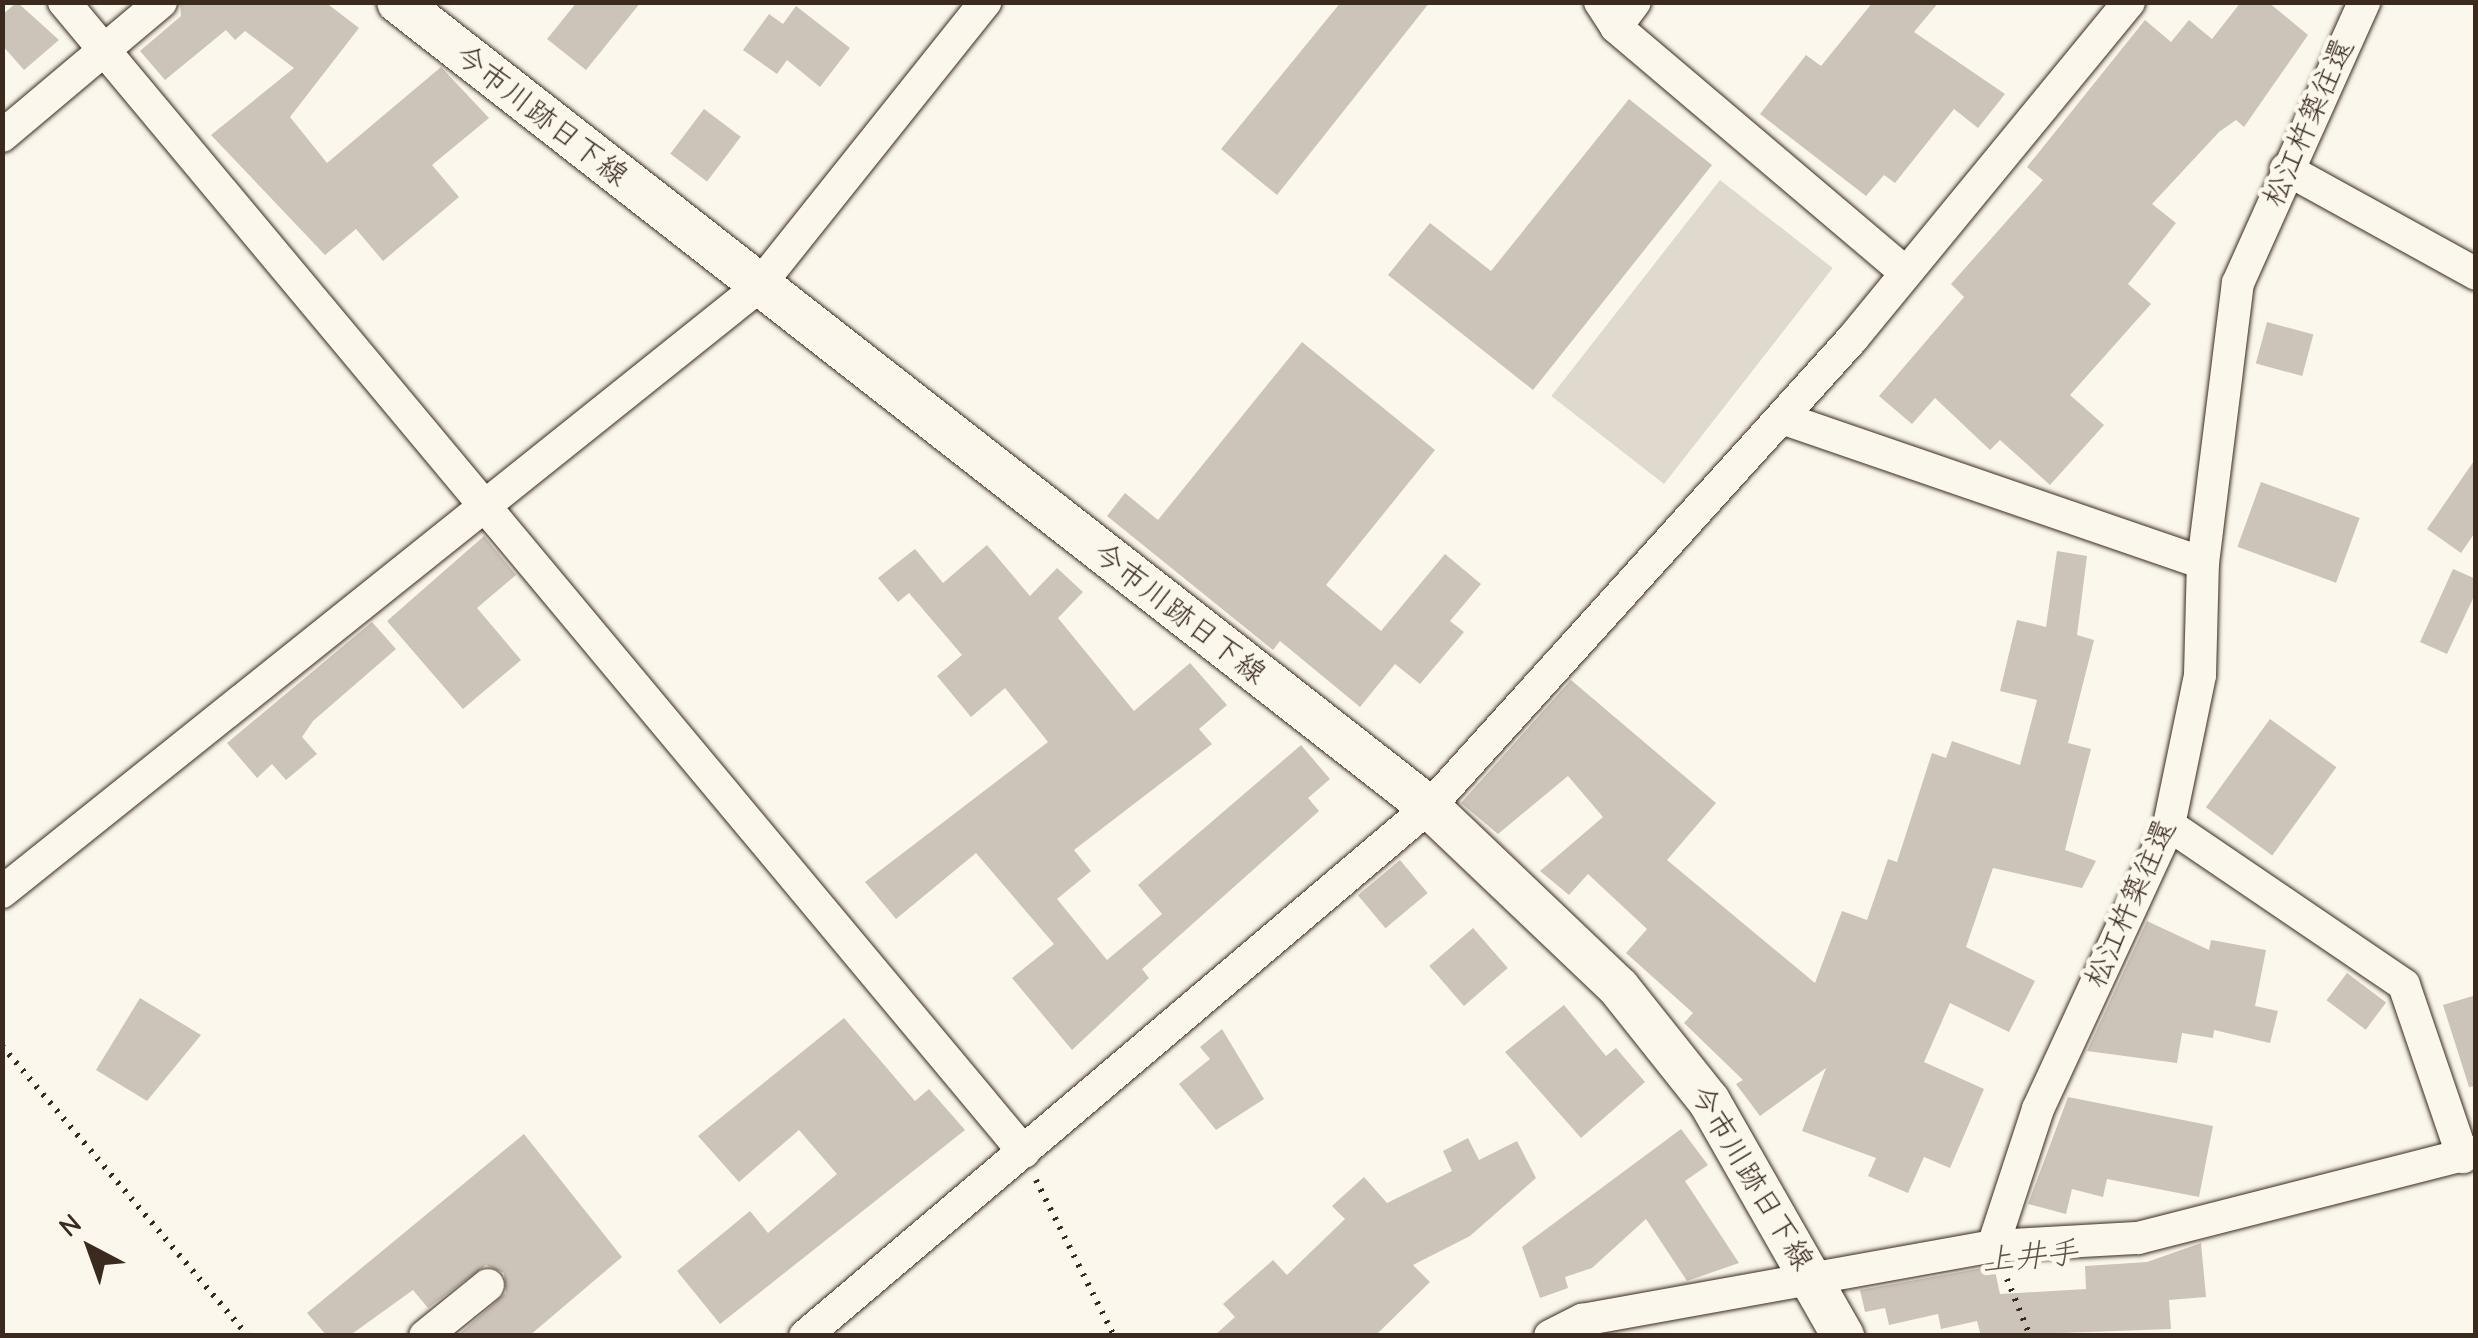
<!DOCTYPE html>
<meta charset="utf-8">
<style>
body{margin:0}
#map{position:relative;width:2478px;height:1338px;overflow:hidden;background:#fbf7ec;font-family:"Comic Neue","Klee One",sans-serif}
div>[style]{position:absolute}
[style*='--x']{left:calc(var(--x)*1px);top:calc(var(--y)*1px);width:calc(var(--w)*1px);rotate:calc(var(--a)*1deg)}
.green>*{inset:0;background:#dfd9ce;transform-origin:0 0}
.building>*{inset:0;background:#ccc4b9;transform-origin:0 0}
.path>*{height:6px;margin-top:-3px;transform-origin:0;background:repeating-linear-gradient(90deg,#3b2a1e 0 2.5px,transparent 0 10.5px)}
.roads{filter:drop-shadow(0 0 2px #3b2a1e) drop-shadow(0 0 2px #3b2a1e)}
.minor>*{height:32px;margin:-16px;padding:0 16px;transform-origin:16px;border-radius:16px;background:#fbf7ec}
.tertiary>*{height:42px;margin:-21px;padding:0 21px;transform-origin:21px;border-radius:21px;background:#fbf7ec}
span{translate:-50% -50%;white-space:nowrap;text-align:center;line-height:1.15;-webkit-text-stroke:9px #fbf7ec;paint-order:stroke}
.street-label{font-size:30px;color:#3b2a1e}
.water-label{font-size:32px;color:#605246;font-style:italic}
.frame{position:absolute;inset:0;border:5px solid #3b2a1e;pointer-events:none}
.north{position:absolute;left:40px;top:1198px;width:100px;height:100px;-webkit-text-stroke:8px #fbf7ec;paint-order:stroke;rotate:319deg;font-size:28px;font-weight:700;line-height:40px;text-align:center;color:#3b2a1e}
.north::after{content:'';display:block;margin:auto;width:35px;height:45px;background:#3b2a1e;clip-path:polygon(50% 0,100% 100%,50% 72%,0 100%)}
</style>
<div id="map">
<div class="green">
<div style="left:1720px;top:180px;width:143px;height:274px;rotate:38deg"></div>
</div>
<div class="building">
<div style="clip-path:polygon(17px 2px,59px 40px,24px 70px,2px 45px,2px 15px)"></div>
<div style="clip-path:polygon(180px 2px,325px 2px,359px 28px,290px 117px,327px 163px,441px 67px,489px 118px,432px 165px,459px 197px,383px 261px,356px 229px,325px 255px,211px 135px,294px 68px,245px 31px,235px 40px,226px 30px,165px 80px,140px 51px,181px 16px)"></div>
<div style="clip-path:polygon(577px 2px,641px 2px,586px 70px,547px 39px)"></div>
<div style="clip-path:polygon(1341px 2px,1430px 2px,1277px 195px,1221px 149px)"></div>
<div style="clip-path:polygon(1873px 2px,1939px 2px,1914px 32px,2005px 94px,1978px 128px,1954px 109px,1895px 183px,1884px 175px,1866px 196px,1760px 114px,1806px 55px,1821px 66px)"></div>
<div style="clip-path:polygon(2241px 2px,2268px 2px,2308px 35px,2244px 127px,2236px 120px,2219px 132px,2152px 204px,2176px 223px,2128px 284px,2151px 304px,2070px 395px,2104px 425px,2050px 485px,2000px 440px,1990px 450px,1935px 398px,1912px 424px,1879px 396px,1964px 297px,1951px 284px,2043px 180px,2027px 167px,2145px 20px,2171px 42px,2189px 20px,2212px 39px)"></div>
<div style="clip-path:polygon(796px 6px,850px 48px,820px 87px,787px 60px,777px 74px,743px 50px,769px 14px,783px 24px)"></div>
<div style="clip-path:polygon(1629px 99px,1712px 165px,1533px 390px,1388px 275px,1430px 223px,1491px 271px)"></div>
<div style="left:704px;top:109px;width:46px;height:56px;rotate:37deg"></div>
<div style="left:2267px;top:322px;width:48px;height:43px;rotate:15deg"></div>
<div style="clip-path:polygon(1302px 342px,1435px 450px,1326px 585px,1381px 631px,1445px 554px,1481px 584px,1450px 621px,1464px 632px,1420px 684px,1395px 664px,1360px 707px,1280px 641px,1273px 650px,1107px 516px,1125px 493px,1158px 520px)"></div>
<div style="clip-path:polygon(2476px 458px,2476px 531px,2461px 553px,2427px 529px)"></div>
<div style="left:2261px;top:482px;width:105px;height:69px;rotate:20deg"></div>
<div style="clip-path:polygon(484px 536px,516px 575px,477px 608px,521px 660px,463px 709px,387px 621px)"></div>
<div style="clip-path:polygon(987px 545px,1030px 596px,1057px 568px,1083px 592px,1058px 618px,1134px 711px,1190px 663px,1227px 705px,1199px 729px,1212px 744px,1074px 850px,1091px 871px,1057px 899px,1107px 960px,1162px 914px,1138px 885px,1301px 745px,1330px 779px,1308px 798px,1319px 811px,1142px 969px,1149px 978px,1072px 1050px,1012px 978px,1054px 944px,976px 853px,896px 919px,865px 882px,1048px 742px,1005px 688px,971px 717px,937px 676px,962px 655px,909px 593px,898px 602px,878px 578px,915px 549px,943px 583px)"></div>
<div style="clip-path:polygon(2057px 551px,2087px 556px,2077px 635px,2094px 640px,2068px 743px,2091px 749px,2065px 850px,2096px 861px,2082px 888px,1993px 868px,1966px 947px,2035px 981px,2009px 1032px,1950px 1003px,1924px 1062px,1984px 1089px,1950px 1168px,1924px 1157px,1908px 1193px,1868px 1176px,1876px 1158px,1802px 1131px,1826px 1068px,1760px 1116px,1736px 1084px,1743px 1080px,1684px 1023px,1693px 1013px,1626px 953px,1647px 929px,1588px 874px,1569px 895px,1540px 871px,1603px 817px,1568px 776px,1498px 834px,1461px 803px,1571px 680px,1716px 803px,1667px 860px,1815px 983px,1842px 911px,1867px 920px,1888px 859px,1897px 862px,1932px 753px,1946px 758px,1952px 741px,2020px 765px,2037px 700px,2000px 691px,2017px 620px,2046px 627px)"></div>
<div style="clip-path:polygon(2453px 569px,2476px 579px,2476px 592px,2447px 654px,2420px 642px)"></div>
<div style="clip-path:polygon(372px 622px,396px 649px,313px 721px,302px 737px,317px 754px,286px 780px,272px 764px,257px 778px,227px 743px)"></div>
<div style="left:2270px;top:719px;width:82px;height:109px;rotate:36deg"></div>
<div style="left:1400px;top:860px;width:43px;height:55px;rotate:50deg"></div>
<div style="clip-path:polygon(2147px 921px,2209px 950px,2211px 940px,2266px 950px,2255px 1006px,2278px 1011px,2270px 1043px,2214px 1030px,2213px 1038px,2182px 1033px,2177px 1063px,2087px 1051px)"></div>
<div style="left:1473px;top:928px;width:53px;height:58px;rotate:49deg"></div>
<div style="left:2347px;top:973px;width:49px;height:34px;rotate:37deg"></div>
<div style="clip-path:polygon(2476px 995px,2476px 1086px,2469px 1087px,2443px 1005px)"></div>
<div style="clip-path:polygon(140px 998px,201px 1035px,147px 1101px,96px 1070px)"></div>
<div style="clip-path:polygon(1564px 1005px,1606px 1056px,1616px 1048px,1645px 1082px,1581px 1138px,1505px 1052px)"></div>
<div style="clip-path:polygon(844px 1018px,915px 1101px,929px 1089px,965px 1130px,720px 1324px,677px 1271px,750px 1211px,768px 1233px,837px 1174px,799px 1130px,739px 1182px,698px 1136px)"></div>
<div style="clip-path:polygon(1222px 1029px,1264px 1099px,1216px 1130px,1179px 1084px,1210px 1059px,1200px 1047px)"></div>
<div style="clip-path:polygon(2068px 1097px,2213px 1126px,2199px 1197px,2107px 1179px,2103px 1197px,2072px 1189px,2066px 1214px,2028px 1204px)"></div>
<div style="clip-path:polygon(1681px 1129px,1708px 1165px,1685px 1181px,1739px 1263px,1687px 1281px,1646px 1219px,1592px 1268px,1565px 1277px,1568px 1288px,1540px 1298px,1522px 1247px)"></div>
<div style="clip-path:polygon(524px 1134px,622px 1257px,529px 1336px,457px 1336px,506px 1293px,504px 1273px,486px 1265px,428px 1308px,413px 1290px,349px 1336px,327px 1336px,307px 1313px)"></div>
<div style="clip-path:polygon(1468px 1138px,1479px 1160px,1517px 1141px,1536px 1178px,1470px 1236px,1413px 1265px,1430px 1282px,1375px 1336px,1214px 1336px,1235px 1317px,1223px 1304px,1273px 1260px,1287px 1275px,1345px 1219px,1332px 1206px,1364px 1177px,1387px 1203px,1452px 1171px,1443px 1151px)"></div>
<div style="clip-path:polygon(2201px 1243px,2206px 1297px,2169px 1300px,2171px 1329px,1981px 1336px,1977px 1321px,1941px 1329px,1938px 1314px,1889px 1325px,1885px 1308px,1865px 1312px,1860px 1290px,1994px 1266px,2000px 1294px,2086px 1289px,2085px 1266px,2147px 1262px)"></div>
</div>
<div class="path">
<div style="--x:2;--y:1046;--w:380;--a:49.7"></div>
<div style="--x:1036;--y:1180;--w:174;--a:63.4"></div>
<div style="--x:2007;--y:1279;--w:61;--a:68"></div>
</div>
<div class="roads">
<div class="minor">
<div style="--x:64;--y:2;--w:1498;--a:50.15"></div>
<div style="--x:1600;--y:2;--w:30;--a:57"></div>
<div style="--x:1616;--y:27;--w:380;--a:40.3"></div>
<div style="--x:1616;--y:27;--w:31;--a:-53"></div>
<div style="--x:2;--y:136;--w:208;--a:-40.1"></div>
<div style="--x:2286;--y:169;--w:217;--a:28.9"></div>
<div style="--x:1782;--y:418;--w:445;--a:19"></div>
<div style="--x:2169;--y:825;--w:284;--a:34.2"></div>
<div style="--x:2404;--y:985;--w:182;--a:71.1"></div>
<div style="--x:2;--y:892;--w:967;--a:-38.66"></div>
<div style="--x:757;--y:288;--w:366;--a:-51.4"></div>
<div style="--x:1993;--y:1246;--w:144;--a:-71.8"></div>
<div style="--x:2038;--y:1109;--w:313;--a:-65.2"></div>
<div style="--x:2169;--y:825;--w:153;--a:-78.3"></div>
<div style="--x:2200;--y:675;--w:112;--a:-88.5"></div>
<div style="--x:2203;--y:563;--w:282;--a:-82.9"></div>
<div style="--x:2238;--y:283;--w:308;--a:-65.8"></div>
<div style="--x:425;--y:1336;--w:81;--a:-39"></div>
<div style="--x:805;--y:1336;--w:818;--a:-40.29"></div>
<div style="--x:1429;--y:807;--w:632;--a:-47.88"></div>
<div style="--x:1853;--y:338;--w:435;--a:-50.6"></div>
<div style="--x:1550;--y:1336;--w:36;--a:-27"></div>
<div style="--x:1582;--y:1320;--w:418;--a:-10.2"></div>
<div style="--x:1993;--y:1246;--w:145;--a:-3.2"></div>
<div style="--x:2138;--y:1238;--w:349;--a:-14.3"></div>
</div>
<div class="tertiary">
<div style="--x:398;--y:2;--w:1308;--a:37.98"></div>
<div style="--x:1429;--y:807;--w:262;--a:43.6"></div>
<div style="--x:1619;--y:988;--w:144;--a:51.5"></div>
<div style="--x:1709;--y:1101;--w:271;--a:60.3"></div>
</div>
</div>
<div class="street-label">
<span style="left:541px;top:116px;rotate:38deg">今市川跡日下線</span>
<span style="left:2309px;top:123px;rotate:-66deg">松江杵築往還</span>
<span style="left:1179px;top:614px;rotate:38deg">今市川跡日下線</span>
<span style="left:2131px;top:904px;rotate:-66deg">松江杵築往還</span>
<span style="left:1751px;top:1178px;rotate:59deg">今市川跡日下線</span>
</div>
<div class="water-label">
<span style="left:2030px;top:1257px;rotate:-5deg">上井手</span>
</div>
<div class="frame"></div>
<div class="north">N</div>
</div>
